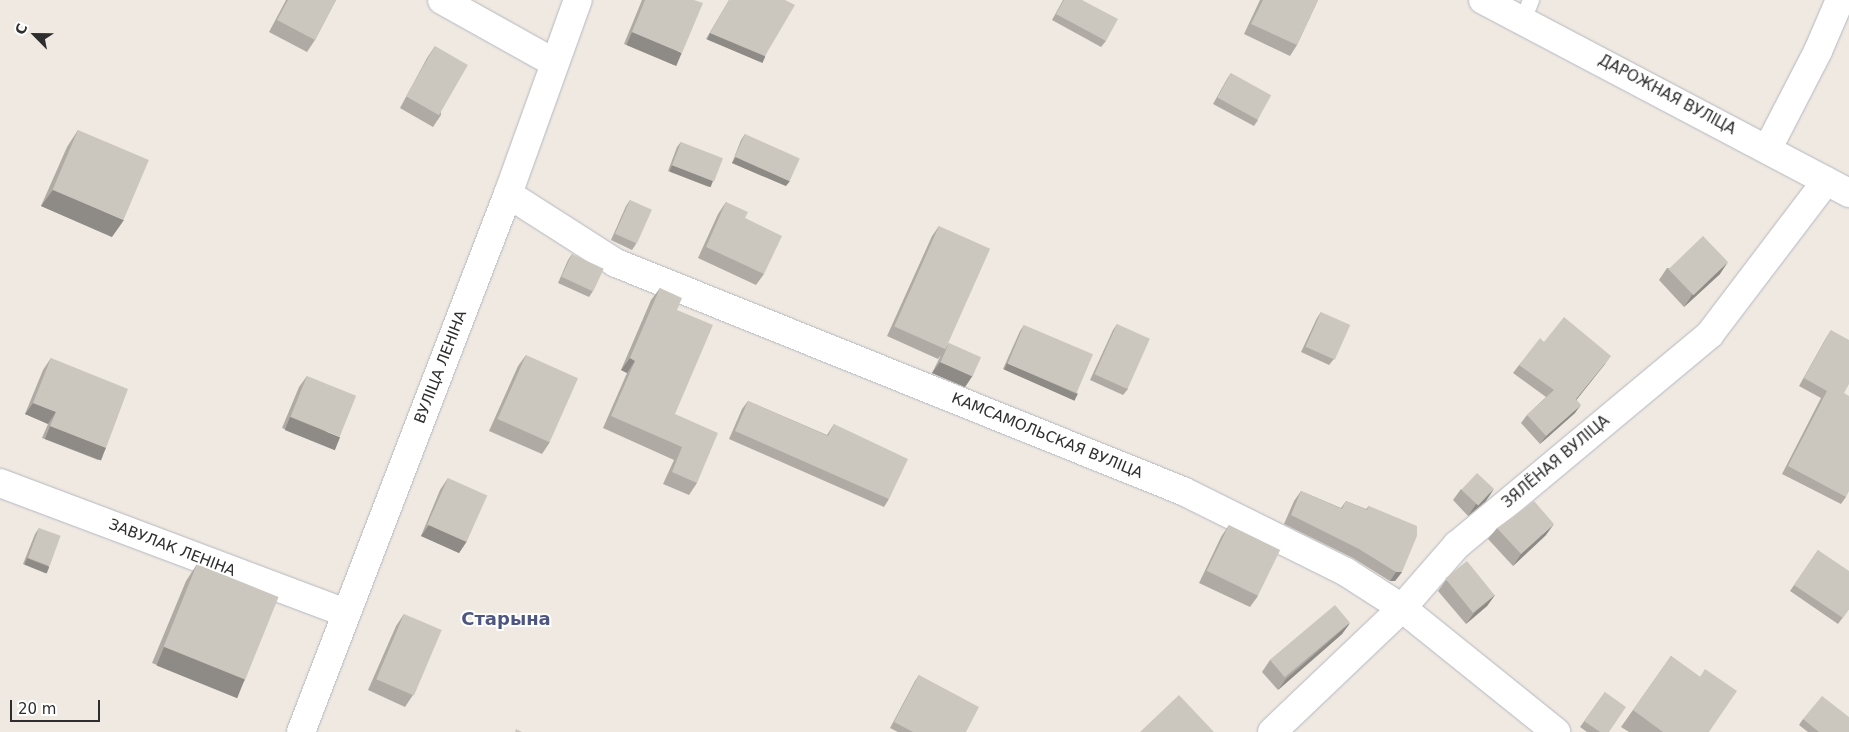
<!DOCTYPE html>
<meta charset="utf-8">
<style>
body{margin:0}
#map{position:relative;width:1849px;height:732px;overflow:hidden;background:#efe9e1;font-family:"DejaVu Sans",sans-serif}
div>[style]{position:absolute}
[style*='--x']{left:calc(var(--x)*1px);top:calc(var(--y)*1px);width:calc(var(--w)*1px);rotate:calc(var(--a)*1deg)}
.roads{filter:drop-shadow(0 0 1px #b4b7c1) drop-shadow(0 0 1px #b4b7c1)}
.service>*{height:16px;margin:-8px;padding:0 8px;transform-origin:8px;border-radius:8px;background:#fff}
.minor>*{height:28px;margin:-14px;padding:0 14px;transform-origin:14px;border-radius:14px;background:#fff}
.secondary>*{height:28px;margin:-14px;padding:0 14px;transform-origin:14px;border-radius:14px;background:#fff}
.wall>*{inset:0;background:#afaba4}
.shaded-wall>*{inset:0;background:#8e8b86;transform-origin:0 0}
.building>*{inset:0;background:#cbc7bf;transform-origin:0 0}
span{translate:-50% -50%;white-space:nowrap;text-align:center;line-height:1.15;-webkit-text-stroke:4px #fff;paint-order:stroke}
.street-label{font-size:15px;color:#2e2e2e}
.quarter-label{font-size:18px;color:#4d5680;font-weight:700}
.north{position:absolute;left:10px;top:10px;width:50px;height:50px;-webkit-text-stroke:4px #fff;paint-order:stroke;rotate:293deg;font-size:14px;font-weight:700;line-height:20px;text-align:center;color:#2e2e2e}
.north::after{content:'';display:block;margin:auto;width:18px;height:22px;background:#2e2e2e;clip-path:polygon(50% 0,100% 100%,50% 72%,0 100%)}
.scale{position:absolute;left:10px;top:700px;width:90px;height:22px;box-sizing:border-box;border:2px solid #2e2e2e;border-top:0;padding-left:6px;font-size:15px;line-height:18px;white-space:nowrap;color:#2e2e2e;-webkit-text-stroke:4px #fff;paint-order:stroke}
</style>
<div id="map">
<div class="roads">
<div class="service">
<div style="--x:1523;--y:20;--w:22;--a:-68"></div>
</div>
<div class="minor">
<div style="--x:442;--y:0;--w:127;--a:29.2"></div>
<div style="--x:1768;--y:148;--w:109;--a:-62.7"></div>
<div style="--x:1818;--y:51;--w:56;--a:-66.7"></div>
<div style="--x:508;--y:194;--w:128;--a:32.6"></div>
<div style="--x:616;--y:263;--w:611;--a:21.91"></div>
<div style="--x:1183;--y:491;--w:182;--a:26.4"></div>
<div style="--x:1346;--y:572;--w:67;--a:32.7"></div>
<div style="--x:1402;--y:608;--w:198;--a:38.8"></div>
<div style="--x:0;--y:483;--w:369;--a:20.6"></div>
<div style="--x:301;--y:732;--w:576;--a:-68.96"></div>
<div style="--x:508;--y:194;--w:206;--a:-70.2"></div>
<div style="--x:1272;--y:732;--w:180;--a:-43.6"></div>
<div style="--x:1402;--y:608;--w:84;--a:-48.9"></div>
<div style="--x:1457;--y:545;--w:329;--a:-39.8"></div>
<div style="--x:1710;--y:334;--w:192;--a:-52.8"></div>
</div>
<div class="secondary">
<div style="--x:1483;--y:0;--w:414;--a:27.8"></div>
</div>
</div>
<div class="wall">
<div style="clip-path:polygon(286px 0,336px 0,315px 40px,307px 52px,269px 32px)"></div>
<div style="clip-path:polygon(642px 0,694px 0,674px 65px,624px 44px)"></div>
<div style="clip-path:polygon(729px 0,785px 0,765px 56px,761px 62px,706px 39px)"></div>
<div style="clip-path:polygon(1063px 0,1082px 0,1106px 41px,1101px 47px,1052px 20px)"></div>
<div style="clip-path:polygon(1260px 0,1318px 0,1297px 45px,1290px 56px,1244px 34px)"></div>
<div style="clip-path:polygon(435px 46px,441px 115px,433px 127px,400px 108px,427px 58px)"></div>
<div style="clip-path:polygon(1231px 73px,1258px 120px,1254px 126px,1213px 104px,1227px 79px)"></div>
<div style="clip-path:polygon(78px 130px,112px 237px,41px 206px,67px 147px)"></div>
<div style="clip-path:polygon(745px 134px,786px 186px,732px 163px,741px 140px)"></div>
<div style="clip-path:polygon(681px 142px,709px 187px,668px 171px,677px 147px)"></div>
<div style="clip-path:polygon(630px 200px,636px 244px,632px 250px,611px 240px,626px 206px)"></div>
<div style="clip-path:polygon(726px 202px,745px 218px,764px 274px,756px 285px,698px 258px,718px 214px)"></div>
<div style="clip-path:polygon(939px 226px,945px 348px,949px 343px,973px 375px,965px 387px,932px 373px,941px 355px,938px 359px,887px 336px,932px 236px)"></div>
<div style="clip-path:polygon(572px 254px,593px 291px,589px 297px,558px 283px,568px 260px)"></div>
<div style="clip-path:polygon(1667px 268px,1720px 274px,1684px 307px,1659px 280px)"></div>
<div style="clip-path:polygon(660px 288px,677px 310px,675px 414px,697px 483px,689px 495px,663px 484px,674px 460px,603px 428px,627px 373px,621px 370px,651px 300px)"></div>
<div style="clip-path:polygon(1321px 312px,1334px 359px,1329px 365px,1301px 352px,1317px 318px)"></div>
<div style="clip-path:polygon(1117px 324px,1128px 389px,1123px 395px,1090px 380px,1113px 330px)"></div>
<div style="clip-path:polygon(1024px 325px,1078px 394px,1074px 400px,1003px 369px,1020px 331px)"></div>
<div style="clip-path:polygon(1831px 330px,1844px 393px,1846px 497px,1841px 504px,1782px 474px,1821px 398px,1799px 386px,1826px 338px)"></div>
<div style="clip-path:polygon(1544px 342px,1605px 364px,1576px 400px,1575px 413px,1540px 444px,1521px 423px,1527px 415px,1546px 397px,1513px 373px,1519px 365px)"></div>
<div style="clip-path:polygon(526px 355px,550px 442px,542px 454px,489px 431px,518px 366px)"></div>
<div style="clip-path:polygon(51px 358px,106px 448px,98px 460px,42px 438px,48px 424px,25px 414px,43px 370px)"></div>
<div style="clip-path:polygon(307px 376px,332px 448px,282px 428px,299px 387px)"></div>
<div style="clip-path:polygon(748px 401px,827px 435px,834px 424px,889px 499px,884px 507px,729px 439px,742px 409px)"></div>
<div style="clip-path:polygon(448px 478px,467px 541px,459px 553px,421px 536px,440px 490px)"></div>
<div style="clip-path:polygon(1461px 489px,1486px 501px,1468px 516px,1453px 500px)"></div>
<div style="clip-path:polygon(1301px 491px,1341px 508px,1346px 501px,1366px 509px,1369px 506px,1402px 572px,1395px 581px,1390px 581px,1353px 558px,1284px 524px,1294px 501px)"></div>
<div style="clip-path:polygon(1229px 525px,1258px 596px,1250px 607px,1199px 583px,1221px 537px)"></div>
<div style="clip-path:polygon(39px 528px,49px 567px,45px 573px,23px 564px,35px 534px)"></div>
<div style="clip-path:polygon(1497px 528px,1546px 535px,1513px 566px,1488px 539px)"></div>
<div style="clip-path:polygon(1818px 550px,1849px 609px,1838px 624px,1790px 591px)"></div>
<div style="clip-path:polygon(197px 564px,245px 680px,234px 696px,152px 663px,186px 581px)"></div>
<div style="clip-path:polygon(1446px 580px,1495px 595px,1487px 606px,1466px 624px,1438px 591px)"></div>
<div style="clip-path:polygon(404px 614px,413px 695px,405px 707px,368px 690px,396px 626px)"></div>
<div style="clip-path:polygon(1350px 623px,1342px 634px,1278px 690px,1262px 672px,1270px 660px)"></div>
<div style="clip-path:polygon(1671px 656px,1700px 677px,1709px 732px,1629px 732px,1621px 727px)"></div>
<div style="clip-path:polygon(919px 675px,966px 732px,898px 732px,890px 728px,915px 681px)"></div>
<div style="clip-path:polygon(1605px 692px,1609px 732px,1587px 732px,1580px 727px)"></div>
<div style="clip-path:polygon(1803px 719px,1849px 732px,1808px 732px,1799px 725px)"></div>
</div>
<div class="shaded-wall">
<div style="left:632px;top:32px;width:54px;height:14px;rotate:23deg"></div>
<div style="left:710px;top:33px;width:60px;height:7px;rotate:23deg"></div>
<div style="clip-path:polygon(736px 157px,790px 181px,786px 186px,732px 163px)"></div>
<div style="left:672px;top:165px;width:44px;height:7px;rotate:21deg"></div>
<div style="clip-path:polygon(53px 190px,124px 220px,112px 237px,41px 206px)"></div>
<div style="clip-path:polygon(1728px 262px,1720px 274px,1684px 307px,1692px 295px)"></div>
<div style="clip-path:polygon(1611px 356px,1605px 364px,1570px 408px,1576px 399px)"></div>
<div style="clip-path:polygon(630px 358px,635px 361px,627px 373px,621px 370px)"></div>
<div style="clip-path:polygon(940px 362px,973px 375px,965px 387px,932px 373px)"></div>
<div style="left:1007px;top:363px;width:77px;height:7px;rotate:24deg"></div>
<div style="clip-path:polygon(33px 403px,56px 412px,48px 424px,25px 414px)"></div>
<div style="clip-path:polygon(1581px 405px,1575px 413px,1540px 444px,1546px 436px)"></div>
<div style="left:290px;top:417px;width:54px;height:14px;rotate:22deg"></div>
<div style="left:50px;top:426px;width:60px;height:14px;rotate:21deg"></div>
<div style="clip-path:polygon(1494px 489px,1486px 501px,1468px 516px,1476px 504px)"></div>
<div style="clip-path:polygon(1554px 524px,1546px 535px,1513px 566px,1521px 554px)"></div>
<div style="clip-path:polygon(429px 525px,467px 541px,459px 553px,421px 536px)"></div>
<div style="left:27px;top:558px;width:24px;height:7px;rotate:22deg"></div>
<div style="clip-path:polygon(1396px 572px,1402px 572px,1395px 581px,1390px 581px)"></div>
<div style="clip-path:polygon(1495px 595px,1487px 606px,1466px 624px,1474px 613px)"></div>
<div style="clip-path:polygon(1350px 623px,1342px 634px,1278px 690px,1286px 679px)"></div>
<div style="left:164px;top:647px;width:87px;height:20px;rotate:22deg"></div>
</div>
<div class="building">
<div style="clip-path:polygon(288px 0,336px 0,315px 40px,277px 20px)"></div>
<div style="clip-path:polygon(645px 0,694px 0,703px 3px,682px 53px,632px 32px)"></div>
<div style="clip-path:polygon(729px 0,785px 0,795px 5px,765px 56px,710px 33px)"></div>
<div style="clip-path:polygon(1064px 0,1082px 0,1118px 19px,1106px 41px,1056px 14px)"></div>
<div style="clip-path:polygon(1263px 0,1318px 0,1297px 45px,1251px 24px)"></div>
<div style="left:435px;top:46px;width:38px;height:58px;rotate:30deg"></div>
<div style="left:1231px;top:73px;width:46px;height:28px;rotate:29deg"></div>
<div style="left:78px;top:130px;width:77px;height:65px;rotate:23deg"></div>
<div style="left:745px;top:134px;width:60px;height:25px;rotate:24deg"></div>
<div style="left:681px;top:142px;width:45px;height:25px;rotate:21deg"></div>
<div style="left:630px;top:200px;width:24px;height:37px;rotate:24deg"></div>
<div style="clip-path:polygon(726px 202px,748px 212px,745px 218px,782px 236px,764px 274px,706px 247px)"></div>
<div style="left:939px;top:226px;width:56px;height:110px;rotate:24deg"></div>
<div style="left:1703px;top:236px;width:36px;height:48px;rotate:46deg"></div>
<div style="left:572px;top:254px;width:35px;height:25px;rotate:25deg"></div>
<div style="clip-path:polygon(660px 288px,682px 298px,677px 310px,713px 325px,675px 414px,718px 433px,697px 483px,672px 472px,682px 447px,611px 416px,635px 361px,630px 358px)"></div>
<div style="left:1321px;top:312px;width:32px;height:38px;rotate:24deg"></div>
<div style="clip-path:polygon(1564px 317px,1611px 356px,1576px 399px,1581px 405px,1546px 436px,1527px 415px,1554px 390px,1519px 365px,1540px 338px,1544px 342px)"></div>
<div style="left:1117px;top:324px;width:36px;height:55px;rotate:24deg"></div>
<div style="left:1024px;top:325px;width:75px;height:42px;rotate:23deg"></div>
<div style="clip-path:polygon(1831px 330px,1849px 340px,1849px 384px,1844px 393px,1849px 396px,1849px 491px,1846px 497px,1788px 466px,1827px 391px,1804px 378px)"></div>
<div style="left:949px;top:343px;width:35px;height:21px;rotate:24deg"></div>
<div style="left:526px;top:355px;width:57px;height:70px;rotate:24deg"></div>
<div style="clip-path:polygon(51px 358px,128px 389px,106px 448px,50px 426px,56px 412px,33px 403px)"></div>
<div style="left:307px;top:376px;width:53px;height:44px;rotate:22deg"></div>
<div style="clip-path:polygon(748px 401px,828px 436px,834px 424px,908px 459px,889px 499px,735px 431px)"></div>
<div style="left:1477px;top:473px;width:23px;height:23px;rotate:43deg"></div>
<div style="left:448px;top:478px;width:43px;height:51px;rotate:24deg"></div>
<div style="clip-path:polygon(1301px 491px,1342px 509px,1346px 501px,1367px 510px,1369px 506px,1417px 526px,1417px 536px,1402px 572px,1396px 572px,1359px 549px,1291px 515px)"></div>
<div style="clip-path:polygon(1534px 501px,1554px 524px,1521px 554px,1497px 528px)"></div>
<div style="left:1229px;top:525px;width:57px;height:51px;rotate:26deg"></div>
<div style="left:39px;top:528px;width:23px;height:32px;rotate:20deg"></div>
<div style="clip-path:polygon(1818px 550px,1849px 571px,1849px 609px,1843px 618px,1794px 585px)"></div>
<div style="left:1467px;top:561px;width:44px;height:28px;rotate:51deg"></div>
<div style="left:197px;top:564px;width:88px;height:89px;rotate:22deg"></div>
<div style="left:1335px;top:605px;width:23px;height:85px;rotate:50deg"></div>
<div style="left:404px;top:614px;width:41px;height:71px;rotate:23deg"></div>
<div style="clip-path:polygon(1671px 656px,1700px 677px,1705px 669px,1737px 691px,1709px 732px,1663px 732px,1633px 710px)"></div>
<div style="clip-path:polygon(919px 675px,979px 707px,966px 732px,913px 732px,894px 722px)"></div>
<div style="clip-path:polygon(1605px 692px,1626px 707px,1609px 732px,1600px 732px,1584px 721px)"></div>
<div style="clip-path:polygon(1179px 695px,1214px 732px,1140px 732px)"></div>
<div style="clip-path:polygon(1822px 696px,1849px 717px,1849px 732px,1819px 732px,1803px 719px)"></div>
<div style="clip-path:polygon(516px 729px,522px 732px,515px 732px)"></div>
</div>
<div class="street-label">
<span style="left:1667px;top:95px;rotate:28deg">ДАРОЖНАЯ ВУЛІЦА</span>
<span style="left:441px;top:367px;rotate:-69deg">ВУЛІЦА ЛЕНІНА</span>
<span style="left:1047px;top:436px;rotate:22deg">КАМСАМОЛЬСКАЯ ВУЛІЦА</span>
<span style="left:1556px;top:462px;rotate:-40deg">ЗЯЛЁНАЯ ВУЛІЦА</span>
<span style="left:172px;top:548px;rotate:21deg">ЗАВУЛАК ЛЕНІНА</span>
</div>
<div class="quarter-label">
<span style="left:506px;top:619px">Старына</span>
</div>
<div class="north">С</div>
<div class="scale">20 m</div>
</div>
